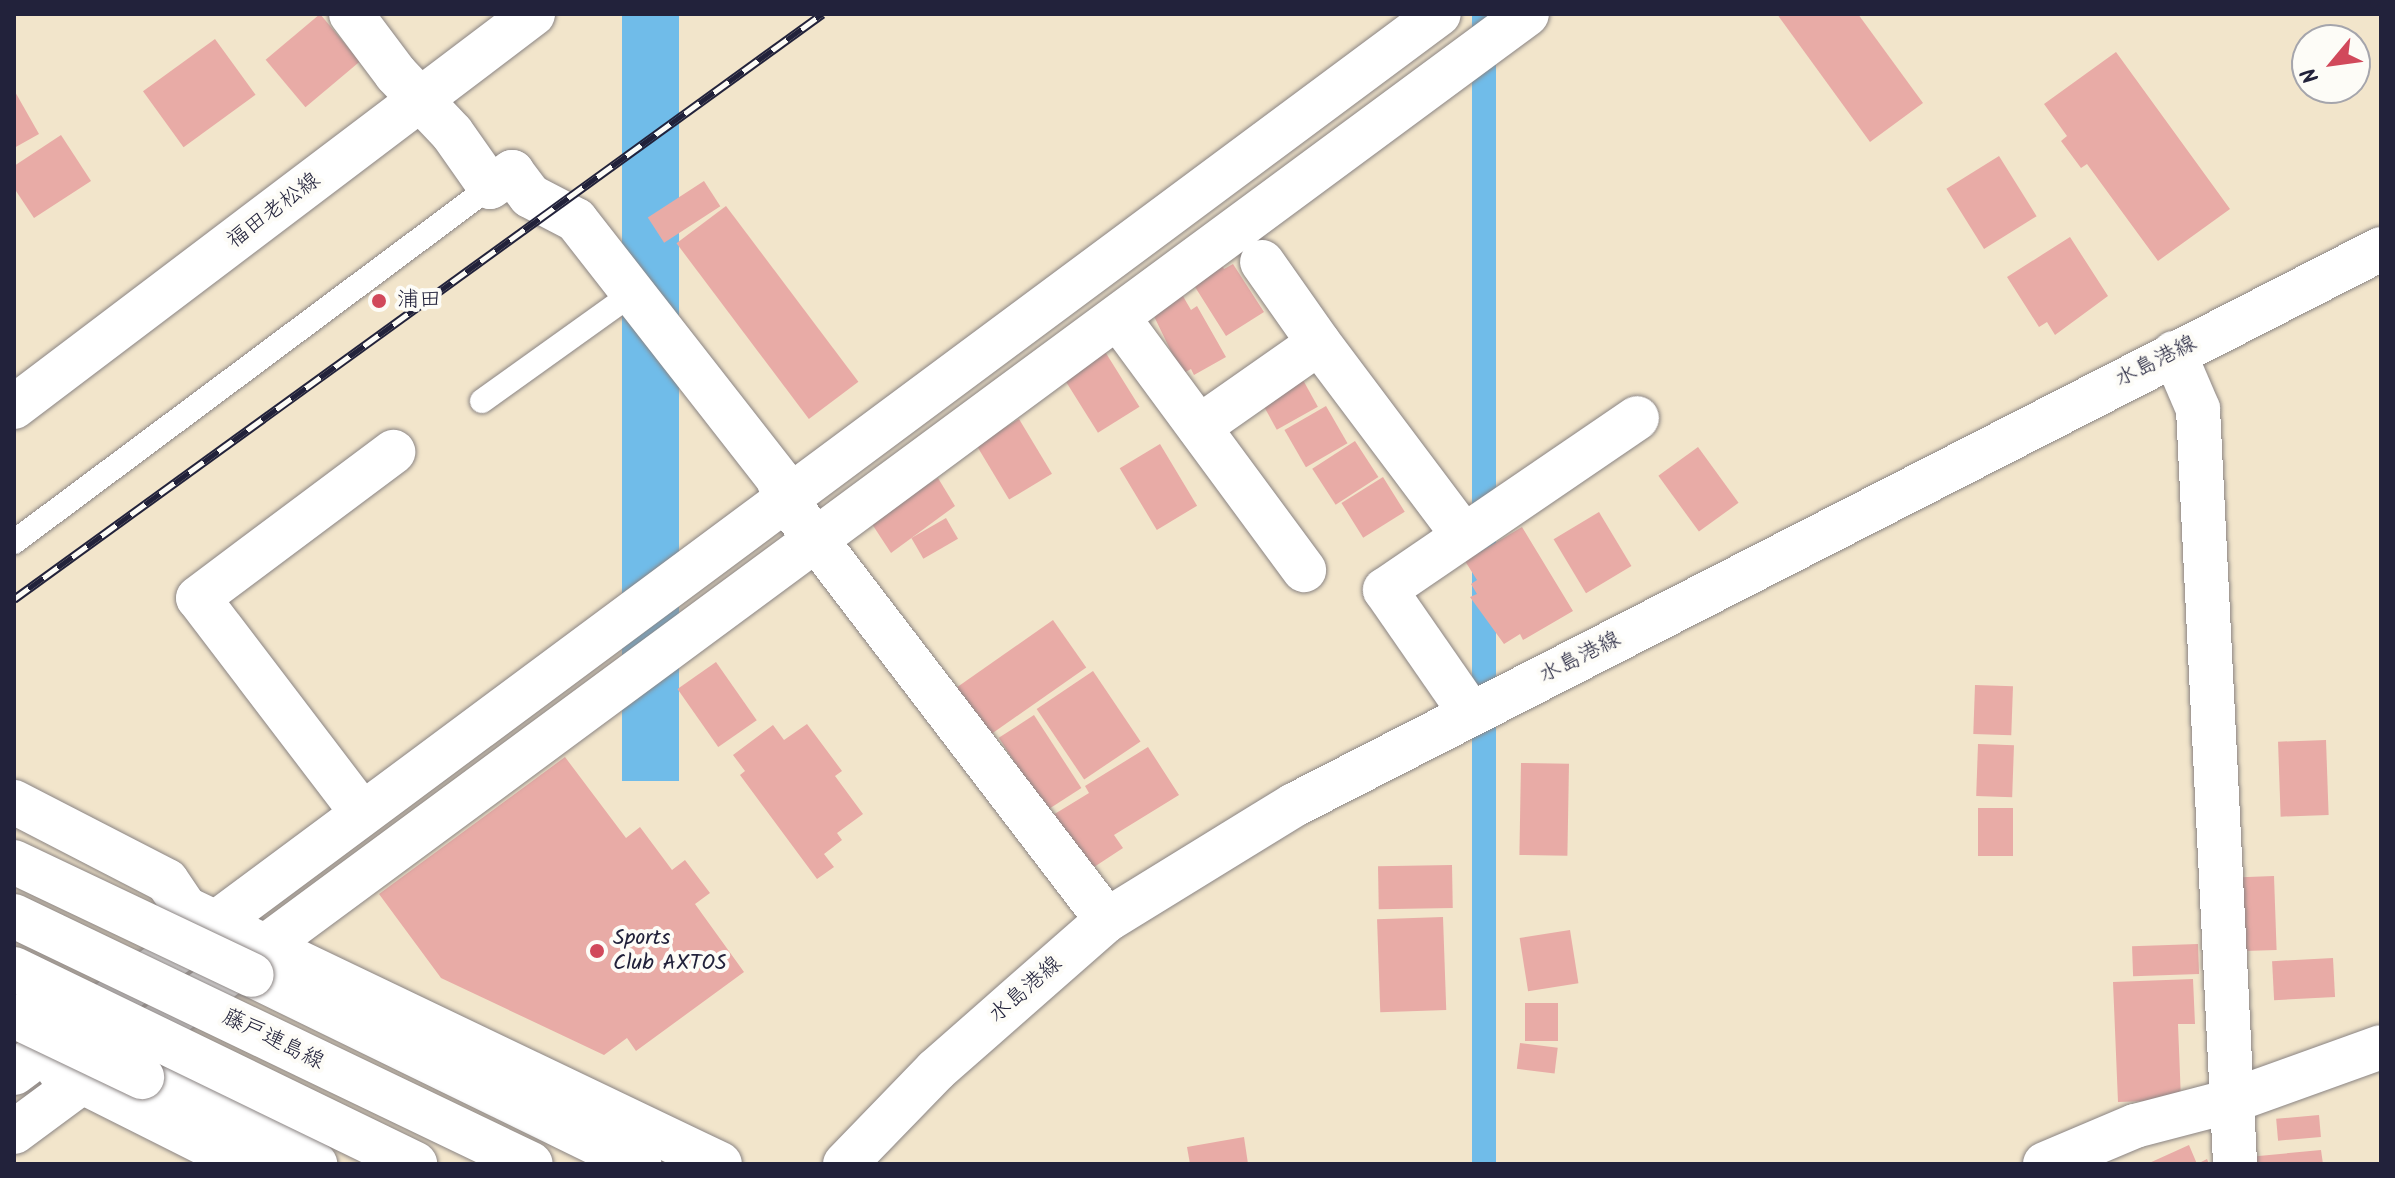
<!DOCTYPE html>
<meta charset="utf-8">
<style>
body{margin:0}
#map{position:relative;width:2395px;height:1178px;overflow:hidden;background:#f2e5cb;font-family:Kalam,"Klee One",sans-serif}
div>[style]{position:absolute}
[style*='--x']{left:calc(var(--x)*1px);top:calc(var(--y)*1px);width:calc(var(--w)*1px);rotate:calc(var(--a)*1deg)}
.water>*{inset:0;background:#70bce9;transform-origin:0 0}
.building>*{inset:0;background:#e8aba6;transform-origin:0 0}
.roads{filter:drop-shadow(0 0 2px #8a8483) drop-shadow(0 0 2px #8a8483)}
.lane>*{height:24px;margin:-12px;padding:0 12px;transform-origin:12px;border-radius:12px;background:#fff}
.street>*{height:44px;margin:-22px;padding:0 22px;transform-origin:22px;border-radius:22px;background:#fff}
.secondary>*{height:44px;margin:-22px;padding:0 22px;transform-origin:22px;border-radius:22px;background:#fff}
.rail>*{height:9px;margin-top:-4.5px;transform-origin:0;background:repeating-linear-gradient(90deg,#fdfcf7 0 18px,#22223b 0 36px);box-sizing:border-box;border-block:2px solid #22223b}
.bridges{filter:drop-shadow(0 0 2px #8a8483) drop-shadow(0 0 2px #8a8483)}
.secondary-bridge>*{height:44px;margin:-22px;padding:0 22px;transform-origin:22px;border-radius:22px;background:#fff}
.dots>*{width:22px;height:22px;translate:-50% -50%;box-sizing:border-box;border:4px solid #fdfcf7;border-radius:50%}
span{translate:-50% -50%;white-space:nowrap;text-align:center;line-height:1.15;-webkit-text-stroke:8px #fdfcf7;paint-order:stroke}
.street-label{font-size:22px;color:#22223b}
.poi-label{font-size:22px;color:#22223b}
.left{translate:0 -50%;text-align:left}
.frame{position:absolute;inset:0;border:16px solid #22223b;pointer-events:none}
.north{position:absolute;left:2291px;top:24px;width:80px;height:80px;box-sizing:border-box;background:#fdfcf7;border:2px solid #a5a5ac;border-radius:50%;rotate:241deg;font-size:22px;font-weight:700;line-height:32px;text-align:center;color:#22223b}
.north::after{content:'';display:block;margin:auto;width:28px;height:36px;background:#d1495b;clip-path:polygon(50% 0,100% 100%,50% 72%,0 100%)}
</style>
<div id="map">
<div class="water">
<div style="left:622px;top:14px;width:57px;height:767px"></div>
<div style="left:1472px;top:14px;width:24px;height:1487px"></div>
</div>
<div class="building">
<div style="left:320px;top:14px;width:62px;height:71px;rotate:50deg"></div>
<div style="clip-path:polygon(1777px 14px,1858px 14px,1923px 103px,1870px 142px)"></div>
<div style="left:215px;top:39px;width:69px;height:89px;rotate:54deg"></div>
<div style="clip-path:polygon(2116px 52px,2230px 209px,2158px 261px,2087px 164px,2081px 168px,2061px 141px,2067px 136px,2044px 104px)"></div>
<div style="clip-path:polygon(14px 90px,39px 134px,14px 148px)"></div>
<div style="clip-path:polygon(61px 135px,91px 181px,34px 218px,14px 188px,14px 166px)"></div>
<div style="left:1999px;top:156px;width:71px;height:62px;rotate:58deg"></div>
<div style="left:704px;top:181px;width:30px;height:67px;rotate:57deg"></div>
<div style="left:726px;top:206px;width:220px;height:62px;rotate:53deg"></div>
<div style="clip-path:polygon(2070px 237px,2108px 296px,2055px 335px,2047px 322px,2039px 327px,2007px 277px)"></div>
<div style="clip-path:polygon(1219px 260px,1224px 269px,1233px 264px,1264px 312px,1226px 336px,1190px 279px)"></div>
<div style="clip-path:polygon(1180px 291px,1191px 310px,1197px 306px,1226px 357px,1194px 375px,1191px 369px,1182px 374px,1150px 308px)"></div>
<div style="left:1104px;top:350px;width:67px;height:49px;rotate:58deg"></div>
<div style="left:1298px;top:371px;width:41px;height:47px;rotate:61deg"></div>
<div style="left:1326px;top:406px;width:43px;height:48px;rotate:60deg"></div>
<div style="left:1019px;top:419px;width:64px;height:50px;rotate:59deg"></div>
<div style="left:1355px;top:441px;width:43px;height:51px;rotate:57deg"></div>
<div style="left:1160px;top:444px;width:72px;height:47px;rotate:59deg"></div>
<div style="left:1698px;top:447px;width:69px;height:49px;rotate:54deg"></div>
<div style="left:1383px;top:477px;width:41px;height:49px;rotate:58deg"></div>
<div style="clip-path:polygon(938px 478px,955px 506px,891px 553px,870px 521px)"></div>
<div style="left:1599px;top:512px;width:63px;height:53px;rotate:59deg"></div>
<div style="left:946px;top:518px;width:24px;height:40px;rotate:60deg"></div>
<div style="clip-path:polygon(1522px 527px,1573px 611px,1523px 640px,1520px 634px,1504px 644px,1470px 597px,1477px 594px,1471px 584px,1477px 580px,1465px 561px)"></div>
<div style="left:1053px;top:620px;width:58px;height:122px;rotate:55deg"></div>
<div style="left:716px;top:662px;width:71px;height:47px;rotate:55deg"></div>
<div style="left:1093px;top:671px;width:85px;height:68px;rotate:56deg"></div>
<div style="left:1975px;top:685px;width:38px;height:49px;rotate:2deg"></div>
<div style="left:1034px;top:715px;width:87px;height:42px;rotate:57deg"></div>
<div style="clip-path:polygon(807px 724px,842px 771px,835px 776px,863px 814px,837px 833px,842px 840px,824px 854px,834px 867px,817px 879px,740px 775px,745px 771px,733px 755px,773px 725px,784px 740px)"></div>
<div style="left:2326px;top:740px;width:75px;height:48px;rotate:88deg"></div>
<div style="left:1978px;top:744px;width:36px;height:52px;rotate:2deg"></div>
<div style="clip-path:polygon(1148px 747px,1179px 795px,1114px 835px,1123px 848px,1088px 871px,1053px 815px,1089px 793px,1085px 786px)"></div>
<div style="clip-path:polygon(565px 757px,626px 838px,640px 827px,672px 870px,685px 860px,710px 893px,695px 904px,744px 972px,636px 1051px,627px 1038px,604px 1055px,441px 978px,379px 894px)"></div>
<div style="left:1521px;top:763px;width:48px;height:92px;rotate:1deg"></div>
<div style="left:1978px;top:808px;width:35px;height:48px"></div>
<div style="left:1452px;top:865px;width:43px;height:74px;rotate:89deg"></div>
<div style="left:2274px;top:876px;width:74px;height:40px;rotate:88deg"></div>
<div style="left:1443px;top:917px;width:93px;height:66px;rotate:88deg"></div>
<div style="left:1570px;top:930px;width:54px;height:51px;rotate:81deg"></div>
<div style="left:2198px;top:944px;width:30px;height:66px;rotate:88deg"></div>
<div style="left:2333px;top:958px;width:39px;height:61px;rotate:87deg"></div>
<div style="clip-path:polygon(2193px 979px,2195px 1024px,2178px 1024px,2181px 1100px,2118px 1102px,2113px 982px)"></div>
<div style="left:1558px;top:1003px;width:38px;height:33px;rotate:90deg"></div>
<div style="left:1520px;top:1043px;width:38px;height:26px;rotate:7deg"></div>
<div style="left:2319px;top:1115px;width:22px;height:43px;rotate:85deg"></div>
<div style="clip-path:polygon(1244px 1137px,1248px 1164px,1190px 1164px,1187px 1147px)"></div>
<div style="clip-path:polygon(2189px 1145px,2197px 1164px,2207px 1159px,2209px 1164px,2147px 1164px)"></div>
<div style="clip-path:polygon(2321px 1150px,2323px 1164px,2249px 1164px,2248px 1157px)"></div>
</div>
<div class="roads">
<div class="lane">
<div style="--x:482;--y:401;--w:186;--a:-35.6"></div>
<div style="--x:14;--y:542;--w:594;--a:-36.72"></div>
</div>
<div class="street">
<div style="--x:351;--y:14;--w:75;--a:53.1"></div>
<div style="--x:396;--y:74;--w:81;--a:46.5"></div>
<div style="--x:452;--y:133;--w:66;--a:54.9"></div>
<div style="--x:490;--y:187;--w:27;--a:-34"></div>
<div style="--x:512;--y:172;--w:30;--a:53"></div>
<div style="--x:530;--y:196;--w:52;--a:27.6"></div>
<div style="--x:576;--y:220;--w:328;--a:52"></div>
<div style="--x:778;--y:479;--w:21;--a:71"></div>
<div style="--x:785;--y:499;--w:530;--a:52.59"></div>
<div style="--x:1119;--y:319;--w:312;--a:53.6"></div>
<div style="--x:1319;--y:343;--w:241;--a:53.1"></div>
<div style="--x:2174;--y:353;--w:61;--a:66.8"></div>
<div style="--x:2198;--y:409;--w:756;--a:87.19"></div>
<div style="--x:1199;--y:427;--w:146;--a:-35"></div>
<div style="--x:1319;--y:343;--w:99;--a:-125.1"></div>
<div style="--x:1471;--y:714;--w:151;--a:-124.7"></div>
<div style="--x:1385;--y:590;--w:305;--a:-34.3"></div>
<div style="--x:14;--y:802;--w:172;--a:27.3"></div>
<div style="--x:167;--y:881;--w:32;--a:56"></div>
<div style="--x:185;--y:908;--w:593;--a:25.57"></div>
<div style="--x:362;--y:813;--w:270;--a:-127.3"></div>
<div style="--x:198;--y:598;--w:244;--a:-36.8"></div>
<div style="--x:59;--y:1070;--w:209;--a:26.7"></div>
<div style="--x:14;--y:1073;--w:1775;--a:-36.62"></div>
<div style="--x:14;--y:1132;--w:1881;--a:-36.46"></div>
<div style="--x:2045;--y:1164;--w:98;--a:-22.9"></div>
<div style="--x:2135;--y:1126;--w:99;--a:-14.6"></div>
<div style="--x:2231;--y:1101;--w:159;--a:-19.8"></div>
</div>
<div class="secondary">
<div style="--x:14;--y:407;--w:651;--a:-37.13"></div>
<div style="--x:252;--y:975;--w:431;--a:26"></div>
<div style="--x:142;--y:1077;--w:194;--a:26.7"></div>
<div style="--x:845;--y:1164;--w:131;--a:-45.9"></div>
<div style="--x:936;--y:1070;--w:227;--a:-41.3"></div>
<div style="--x:1107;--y:920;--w:220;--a:-31.6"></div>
<div style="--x:1294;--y:805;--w:1221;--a:-27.09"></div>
</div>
</div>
<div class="rail">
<div style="--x:14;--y:599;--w:998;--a:-35.9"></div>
</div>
<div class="bridges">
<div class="secondary-bridge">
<div style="--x:14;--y:862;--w:263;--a:25.4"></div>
<div style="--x:14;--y:916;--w:573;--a:25.63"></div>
<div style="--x:14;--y:969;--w:446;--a:25.9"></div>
<div style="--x:14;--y:1016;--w:142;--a:25.5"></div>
</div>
</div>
<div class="dots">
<div style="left:379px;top:301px;background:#d1495b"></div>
<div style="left:597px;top:951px;background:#d1495b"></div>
</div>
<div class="street-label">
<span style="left:274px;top:211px;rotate:-37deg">福田老松線</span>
<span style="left:2156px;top:362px;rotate:-27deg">水島港線</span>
<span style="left:1580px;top:658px;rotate:-27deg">水島港線</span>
<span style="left:1026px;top:990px;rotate:-41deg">水島港線</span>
<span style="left:273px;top:1040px;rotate:26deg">藤戸連島線</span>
</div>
<div class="poi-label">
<span class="left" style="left:397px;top:301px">浦田</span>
<span class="left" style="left:613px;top:951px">Sports<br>Club AXTOS</span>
</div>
<div class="frame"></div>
<div class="north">N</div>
</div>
